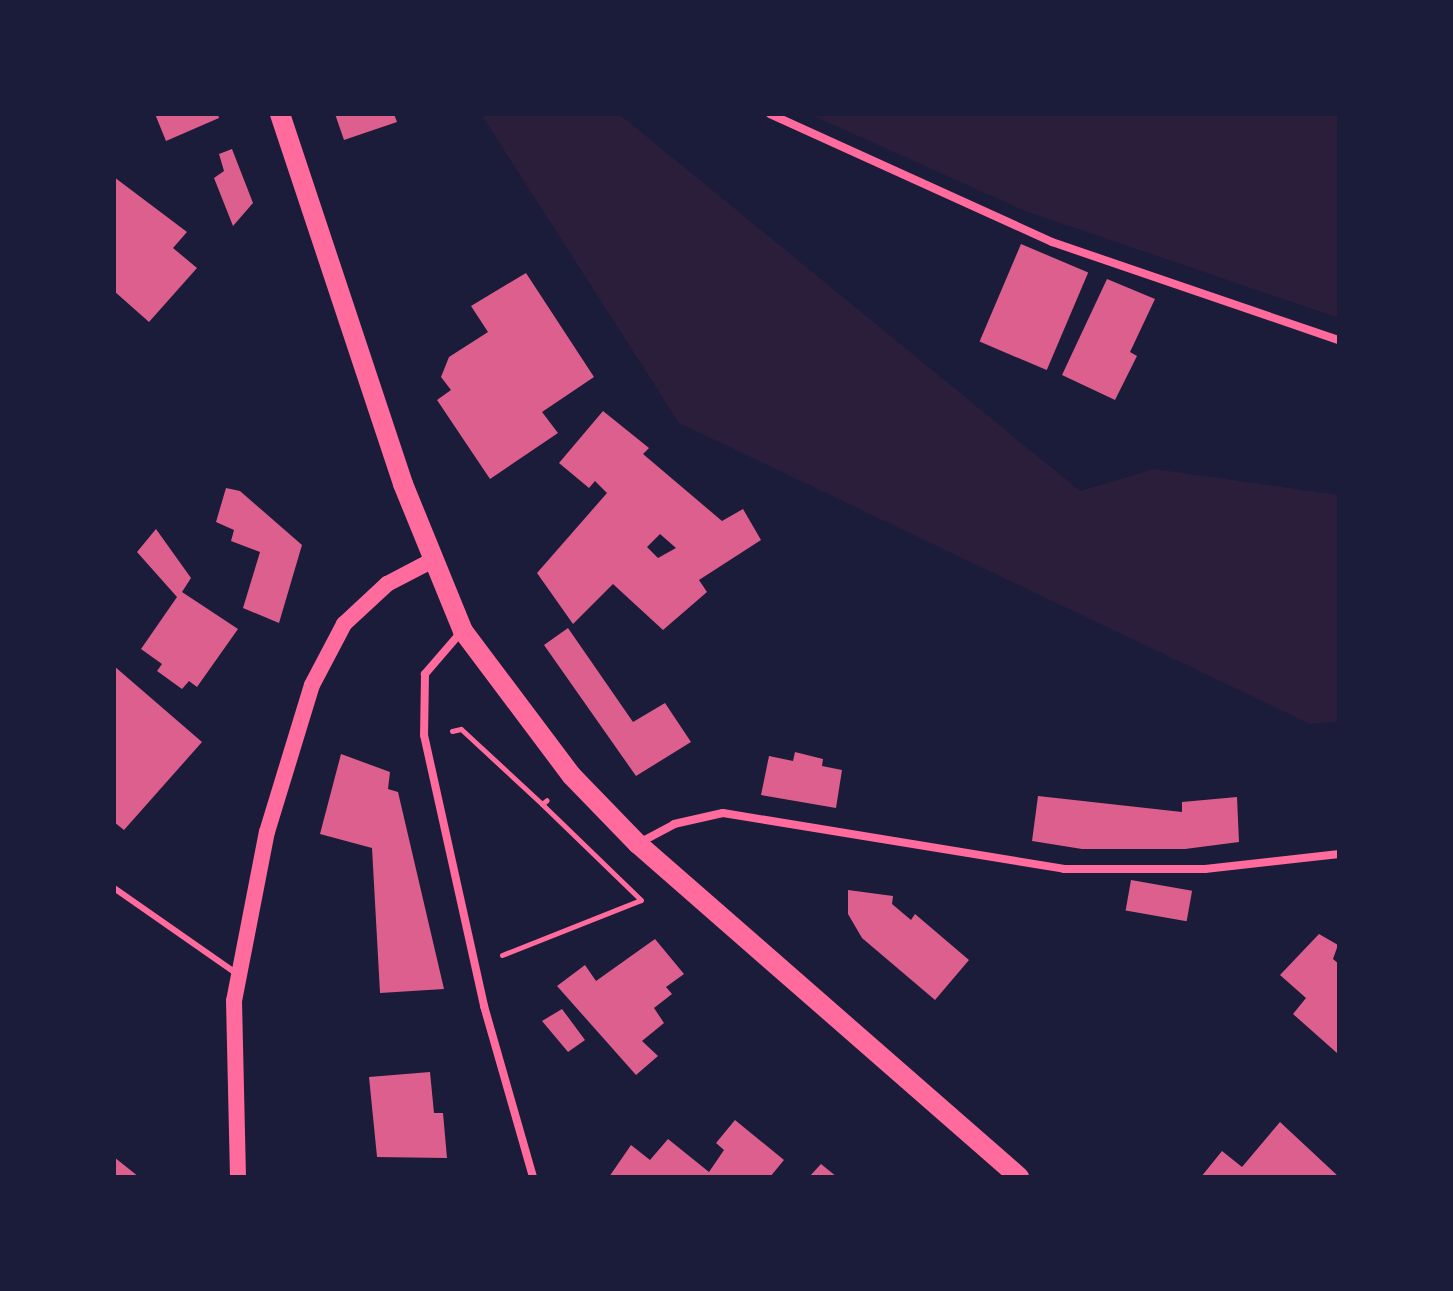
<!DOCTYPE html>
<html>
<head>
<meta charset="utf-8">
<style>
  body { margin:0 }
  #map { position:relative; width:1453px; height:1291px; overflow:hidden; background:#1b1b3a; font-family:"DejaVu Sans",sans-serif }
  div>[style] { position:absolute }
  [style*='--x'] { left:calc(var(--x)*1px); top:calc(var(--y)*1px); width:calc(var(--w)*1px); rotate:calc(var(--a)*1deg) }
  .green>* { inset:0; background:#2a1e3b }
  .building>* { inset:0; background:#dd5f8e; transform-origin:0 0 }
  .path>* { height:5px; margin:-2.5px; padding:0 2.5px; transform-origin:2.5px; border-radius:2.5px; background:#ff6b9d }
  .service>* { height:6px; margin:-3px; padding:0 3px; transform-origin:3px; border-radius:3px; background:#ff6b9d }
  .minor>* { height:8px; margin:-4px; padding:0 4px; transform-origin:4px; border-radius:4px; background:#ff6b9d }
  .secondary>* { height:16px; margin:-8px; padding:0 8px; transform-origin:8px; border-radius:8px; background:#ff6b9d }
  .primary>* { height:20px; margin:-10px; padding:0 10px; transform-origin:10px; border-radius:10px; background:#ff6b9d }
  span { translate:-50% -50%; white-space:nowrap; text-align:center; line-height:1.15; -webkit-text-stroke:6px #1b1b3a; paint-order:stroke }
  .frame { position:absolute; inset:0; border:116px solid #1b1b3a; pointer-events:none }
</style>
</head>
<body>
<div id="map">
  <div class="green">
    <i style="clip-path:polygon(481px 114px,619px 114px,1080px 491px,1154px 469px,1339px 495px,1339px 721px,1310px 724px,679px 423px)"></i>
    <i style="clip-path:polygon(809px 114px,1339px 114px,1339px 318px,1025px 211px)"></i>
  </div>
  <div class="building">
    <i style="clip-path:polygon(155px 114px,218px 114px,219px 118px,166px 141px)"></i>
    <i style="clip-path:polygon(335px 114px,394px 114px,397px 122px,344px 140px)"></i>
    <i style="clip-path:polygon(232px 149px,253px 203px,233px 226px,214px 178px,224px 171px,219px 154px)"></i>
    <i style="clip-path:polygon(114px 177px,187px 232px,173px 248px,197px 268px,149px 322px,114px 291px)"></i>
    <i style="left:1021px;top:244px;width:73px;height:106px;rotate:23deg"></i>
    <i style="clip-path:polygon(526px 273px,594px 377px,542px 412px,558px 433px,490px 479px,437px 400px,451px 390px,441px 377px,449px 357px,488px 332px,471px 306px)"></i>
    <i style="clip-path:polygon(1107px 279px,1155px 299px,1130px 352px,1137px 356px,1115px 400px,1062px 375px)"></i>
    <i style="clip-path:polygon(evenodd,603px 411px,649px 448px,643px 454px,722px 521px,743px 509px,761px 540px,699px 580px,707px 592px,663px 630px,613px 584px,573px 624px,537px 573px,607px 493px,595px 481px,589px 488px,559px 463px,603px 411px,660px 534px,676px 548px,658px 558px,647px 547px,660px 534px)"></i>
    <i style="clip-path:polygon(226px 488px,240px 491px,302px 545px,279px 623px,243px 608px,260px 552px,231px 541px,234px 530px,216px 522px)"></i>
    <i style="clip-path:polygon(156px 529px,191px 578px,182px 592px,238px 629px,197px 687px,189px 681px,182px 689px,157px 671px,162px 664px,141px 649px,177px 597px,137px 552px)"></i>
    <i style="clip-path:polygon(568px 628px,633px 722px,665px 703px,691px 742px,636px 776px,544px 645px)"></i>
    <i style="clip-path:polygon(114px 666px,202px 742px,124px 830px,114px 822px)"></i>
    <i style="clip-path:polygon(795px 752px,823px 759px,822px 766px,842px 770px,836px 808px,761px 795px,769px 756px,793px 761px)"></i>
    <i style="clip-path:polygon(341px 754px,390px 772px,388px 789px,398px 792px,444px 989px,380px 993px,372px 848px,320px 834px)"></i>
    <i style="clip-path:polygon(1038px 796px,1182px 812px,1182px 802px,1237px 797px,1239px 842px,1185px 849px,1082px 849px,1032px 841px)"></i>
    <i style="left:1131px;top:880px;width:62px;height:31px;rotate:10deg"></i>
    <i style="clip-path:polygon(848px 890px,893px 896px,892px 904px,911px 920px,915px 914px,969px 960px,935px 1000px,862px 938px,848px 914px)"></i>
    <i style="clip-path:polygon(1319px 934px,1338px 945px,1333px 959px,1339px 964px,1337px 1053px,1293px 1014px,1306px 998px,1280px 975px)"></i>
    <i style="clip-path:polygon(655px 939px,684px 974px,666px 987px,672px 994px,654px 1008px,664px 1023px,642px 1041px,658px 1056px,636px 1075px,557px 986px,585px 965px,596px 981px)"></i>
    <i style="clip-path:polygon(562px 1009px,585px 1040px,568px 1052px,542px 1021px)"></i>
    <i style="clip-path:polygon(430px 1072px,434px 1113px,443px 1113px,447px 1158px,377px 1157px,369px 1077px)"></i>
    <i style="clip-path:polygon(735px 1120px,784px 1160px,770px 1177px,609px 1177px,631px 1145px,650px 1160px,668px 1139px,709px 1172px,724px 1150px,716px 1143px)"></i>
    <i style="clip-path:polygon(1280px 1122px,1339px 1177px,1201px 1177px,1222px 1151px,1242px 1167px)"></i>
    <i style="clip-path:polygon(114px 1157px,139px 1177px,114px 1177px)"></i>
    <i style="clip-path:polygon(821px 1164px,837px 1177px,809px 1177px)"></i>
  </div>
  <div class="path">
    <i style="--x:452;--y:731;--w:9;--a:-13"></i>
    <i style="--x:461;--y:729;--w:110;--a:42.8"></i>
    <i style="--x:502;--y:955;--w:149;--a:-21.6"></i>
    <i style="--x:641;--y:900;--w:138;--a:-135.9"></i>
    <i style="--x:542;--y:804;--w:6;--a:-39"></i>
  </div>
  <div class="service">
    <i style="--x:114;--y:888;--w:149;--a:34.9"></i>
  </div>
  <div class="minor">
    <i style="--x:770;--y:114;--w:310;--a:24.4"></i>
    <i style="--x:1052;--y:242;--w:303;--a:18.9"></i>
    <i style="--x:462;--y:631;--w:57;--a:130.7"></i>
    <i style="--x:425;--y:674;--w:61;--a:90.9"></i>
    <i style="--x:424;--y:735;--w:278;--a:77.5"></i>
    <i style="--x:484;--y:1006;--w:178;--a:74"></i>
    <i style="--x:639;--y:843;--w:40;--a:-28"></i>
    <i style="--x:674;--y:824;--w:50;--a:-12.7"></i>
    <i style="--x:723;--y:813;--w:346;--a:9.3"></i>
    <i style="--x:1064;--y:869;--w:141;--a:0"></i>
    <i style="--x:1205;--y:869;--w:135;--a:-6.4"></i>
  </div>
  <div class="secondary">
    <i style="--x:238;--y:1177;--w:176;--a:-91.3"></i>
    <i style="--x:234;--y:1001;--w:172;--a:-79"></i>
    <i style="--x:267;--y:832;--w:154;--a:-73"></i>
    <i style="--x:312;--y:685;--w:69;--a:-62.3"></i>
    <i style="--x:344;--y:624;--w:59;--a:-42.9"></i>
    <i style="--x:387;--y:584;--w:50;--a:-27.6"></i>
  </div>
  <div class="primary">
    <i style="--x:280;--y:114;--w:390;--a:71.6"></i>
    <i style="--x:403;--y:484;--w:159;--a:67.8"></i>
    <i style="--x:463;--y:631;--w:181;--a:53.1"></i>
    <i style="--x:572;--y:776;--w:95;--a:45.9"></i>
    <i style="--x:638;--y:844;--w:506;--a:41.15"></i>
  </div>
  <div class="frame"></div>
</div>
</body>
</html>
